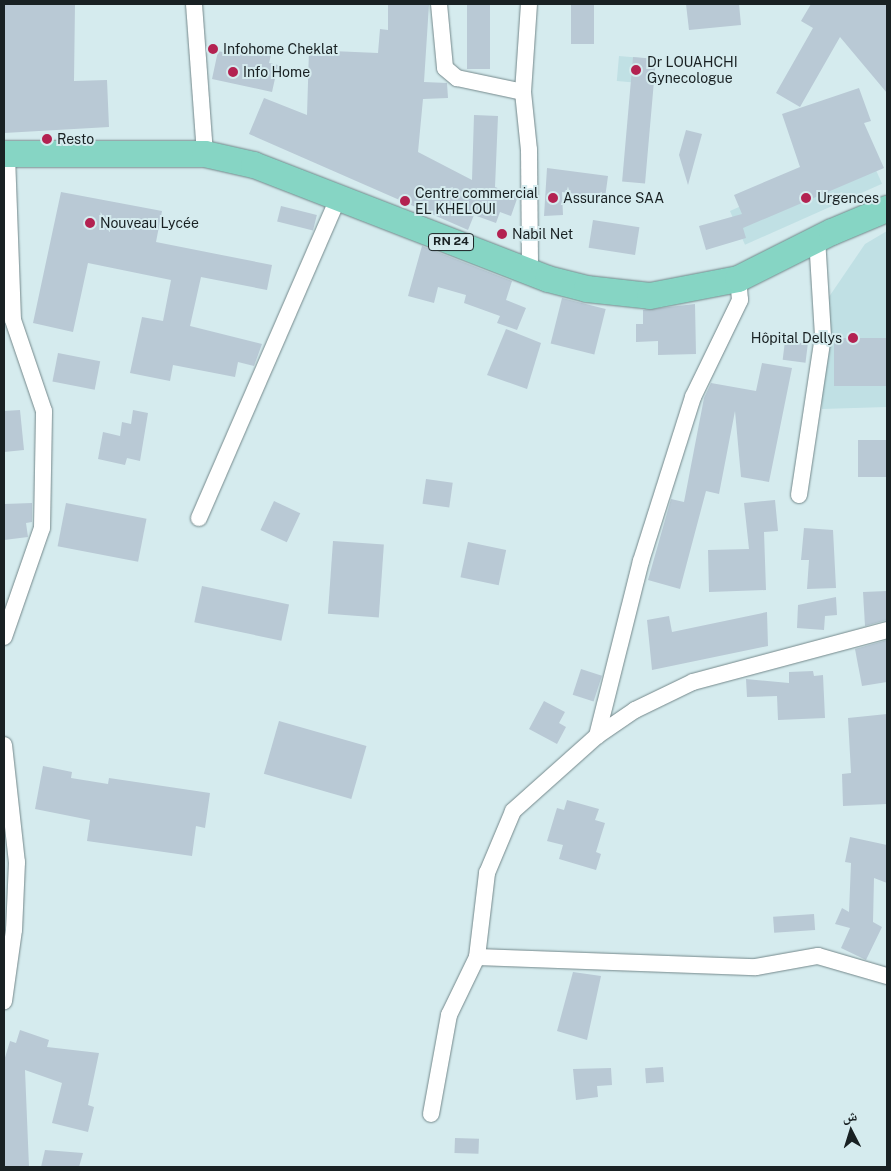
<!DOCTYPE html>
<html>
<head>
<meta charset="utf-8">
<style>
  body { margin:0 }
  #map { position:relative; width:891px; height:1171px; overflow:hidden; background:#d5ebee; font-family:"Public Sans","Noto Naskh Arabic",sans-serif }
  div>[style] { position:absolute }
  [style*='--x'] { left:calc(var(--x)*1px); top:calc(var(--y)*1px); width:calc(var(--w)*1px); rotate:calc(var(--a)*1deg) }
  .built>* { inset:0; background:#c0e0e4; transform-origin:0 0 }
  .building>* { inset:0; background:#b9c9d5; transform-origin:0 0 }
  .roads { filter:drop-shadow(0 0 1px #74888b) drop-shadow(0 0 1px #74888b) }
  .minor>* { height:16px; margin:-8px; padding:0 8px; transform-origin:8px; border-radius:8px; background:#fff }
  .primary>* { height:26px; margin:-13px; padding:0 13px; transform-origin:13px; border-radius:13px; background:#86d5c4 }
  .dots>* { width:14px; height:14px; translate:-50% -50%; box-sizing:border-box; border:2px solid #d5ebee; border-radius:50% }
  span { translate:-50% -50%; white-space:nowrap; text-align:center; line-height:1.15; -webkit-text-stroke:4px #d5ebee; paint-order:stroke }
  .shield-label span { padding:1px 4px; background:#d5ebee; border:1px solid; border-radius:4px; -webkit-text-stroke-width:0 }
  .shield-label { font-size:12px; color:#192123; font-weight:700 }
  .poi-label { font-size:14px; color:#192123 }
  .left { translate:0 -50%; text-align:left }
  .right { translate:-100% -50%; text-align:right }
  .frame { position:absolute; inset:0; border:5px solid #192123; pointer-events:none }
  .north { position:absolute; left:826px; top:1106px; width:50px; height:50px; -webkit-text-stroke:4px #d5ebee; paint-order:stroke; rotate:355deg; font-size:14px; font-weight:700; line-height:20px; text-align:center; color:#192123 }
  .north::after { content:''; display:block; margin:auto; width:18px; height:22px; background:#192123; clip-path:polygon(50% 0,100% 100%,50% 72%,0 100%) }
</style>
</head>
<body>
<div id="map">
  <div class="built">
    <i style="left:619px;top:56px;width:37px;height:25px;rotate:5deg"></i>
    <i style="left:867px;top:150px;width:37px;height:150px;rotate:66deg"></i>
    <i style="clip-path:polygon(887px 231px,887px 407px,822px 409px,818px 313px,865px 244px)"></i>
  </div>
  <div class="building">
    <i style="clip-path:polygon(4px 4px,75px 4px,74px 81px,107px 80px,109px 127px,4px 133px)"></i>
    <i style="clip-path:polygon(388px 4px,429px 4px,424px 82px,447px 83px,448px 98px,423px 99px,418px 152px,472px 180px,474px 115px,498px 116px,495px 187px,518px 196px,511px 216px,500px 212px,496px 223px,474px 215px,468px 230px,249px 134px,264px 98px,307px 115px,309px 50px,378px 53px,380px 29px,388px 30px)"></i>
    <i style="left:467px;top:4px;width:23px;height:65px"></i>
    <i style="left:571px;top:4px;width:23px;height:40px"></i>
    <i style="clip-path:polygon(686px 4px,739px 4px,741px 25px,689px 30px)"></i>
    <i style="clip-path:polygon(811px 4px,887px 4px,887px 93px,840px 37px,800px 107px,776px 93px,813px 28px,801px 21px)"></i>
    <i style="clip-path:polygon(243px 48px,271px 55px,269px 63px,278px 65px,272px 92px,212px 79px,218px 51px,240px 56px)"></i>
    <i style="left:633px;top:57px;width:23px;height:125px;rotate:5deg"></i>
    <i style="clip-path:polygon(859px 88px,871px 121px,864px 123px,884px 168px,743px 228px,746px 238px,706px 250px,699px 226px,742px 214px,734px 195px,800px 167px,782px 114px)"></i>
    <i style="clip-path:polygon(686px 130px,702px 134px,688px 185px,679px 155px)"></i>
    <i style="clip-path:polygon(547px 168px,608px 176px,605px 198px,562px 192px,563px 215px,544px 216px)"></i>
    <i style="clip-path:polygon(61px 192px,162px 211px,156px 242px,272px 265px,267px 290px,201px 277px,190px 326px,262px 344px,254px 366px,238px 362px,235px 377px,173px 365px,170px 381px,130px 373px,142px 317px,163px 321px,171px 280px,88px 263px,73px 332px,33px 323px)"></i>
    <i style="left:281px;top:206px;width:37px;height:16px;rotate:14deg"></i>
    <i style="left:593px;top:220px;width:47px;height:28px;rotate:9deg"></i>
    <i style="clip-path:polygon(422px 246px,512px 281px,506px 300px,526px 308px,517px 330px,497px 323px,500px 316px,464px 303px,466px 295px,438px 287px,434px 303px,408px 296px)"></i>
    <i style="left:562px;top:298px;width:45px;height:47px;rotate:14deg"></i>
    <i style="clip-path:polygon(695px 304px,696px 354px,658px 355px,658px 341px,636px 342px,636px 324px,643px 324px,643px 310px)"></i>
    <i style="clip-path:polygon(506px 329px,541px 343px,527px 389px,487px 375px)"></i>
    <i style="left:887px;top:338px;width:48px;height:53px;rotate:90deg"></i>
    <i style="left:785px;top:341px;width:23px;height:19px;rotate:7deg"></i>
    <i style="left:58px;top:353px;width:43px;height:29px;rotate:11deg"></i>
    <i style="clip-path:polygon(762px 363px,792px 368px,769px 482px,741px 477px,735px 411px,719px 494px,706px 491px,680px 589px,648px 580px,671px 499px,684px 502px,704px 398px,711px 383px,756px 391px)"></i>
    <i style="clip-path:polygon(20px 410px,24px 450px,4px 452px,4px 411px)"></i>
    <i style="clip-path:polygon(133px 410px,148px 413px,140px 461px,127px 458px,125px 465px,98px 459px,103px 432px,120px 436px,122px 422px,131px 424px)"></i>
    <i style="left:887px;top:440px;width:37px;height:29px;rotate:90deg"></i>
    <i style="left:426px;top:479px;width:27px;height:25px;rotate:8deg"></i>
    <i style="clip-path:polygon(775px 500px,778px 531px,764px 532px,766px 590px,709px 592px,708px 550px,749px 549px,744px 503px)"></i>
    <i style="left:274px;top:501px;width:29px;height:32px;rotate:25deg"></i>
    <i style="clip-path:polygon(32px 503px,32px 522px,26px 523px,28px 537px,4px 540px,4px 504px)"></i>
    <i style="left:66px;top:503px;width:82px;height:44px;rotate:11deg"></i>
    <i style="clip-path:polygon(804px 528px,833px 530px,836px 588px,807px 589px,809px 560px,801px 560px)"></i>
    <i style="left:333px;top:541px;width:51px;height:73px;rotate:4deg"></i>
    <i style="left:468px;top:542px;width:39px;height:36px;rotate:12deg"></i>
    <i style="left:202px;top:586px;width:89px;height:37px;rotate:12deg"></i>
    <i style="clip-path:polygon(887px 591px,887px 620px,865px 626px,863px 592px)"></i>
    <i style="clip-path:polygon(836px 597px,837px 615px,825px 616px,824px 630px,797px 628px,798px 605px)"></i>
    <i style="clip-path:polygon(767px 612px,768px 646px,652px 670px,647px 620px,669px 616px,672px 632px)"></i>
    <i style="clip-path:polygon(887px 640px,887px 682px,862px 686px,855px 649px)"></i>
    <i style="left:581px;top:669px;width:22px;height:27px;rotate:18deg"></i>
    <i style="clip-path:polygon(813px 671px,814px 676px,823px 675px,825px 718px,778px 720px,777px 696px,747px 697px,746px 679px,789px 683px,789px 672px)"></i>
    <i style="clip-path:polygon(544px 701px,565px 712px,559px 723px,566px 727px,557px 744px,529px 729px)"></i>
    <i style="clip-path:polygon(887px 714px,887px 804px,843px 806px,842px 774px,851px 773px,848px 718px)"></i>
    <i style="left:279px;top:721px;width:91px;height:55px;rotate:16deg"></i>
    <i style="clip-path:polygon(43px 766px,72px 772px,71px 778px,108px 784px,109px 778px,210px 793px,205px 828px,196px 826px,192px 856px,87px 841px,90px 820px,35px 809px)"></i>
    <i style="clip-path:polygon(567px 800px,599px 809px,595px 820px,605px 823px,596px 852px,601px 854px,596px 870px,559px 859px,563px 845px,547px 841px,557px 808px,564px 810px)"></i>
    <i style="clip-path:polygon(850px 837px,887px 845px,887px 883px,874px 878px,873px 922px,882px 927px,866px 960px,841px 948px,850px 928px,835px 924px,842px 908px,849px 912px,851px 863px,845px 862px)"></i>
    <i style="left:814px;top:914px;width:16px;height:41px;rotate:86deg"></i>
    <i style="clip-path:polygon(573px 972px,601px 976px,587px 1040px,557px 1031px)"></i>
    <i style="clip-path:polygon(20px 1030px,49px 1040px,47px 1047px,99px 1053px,88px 1105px,94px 1107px,88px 1132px,52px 1123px,62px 1083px,25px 1070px,29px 1167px,4px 1167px,4px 1061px,10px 1041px,16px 1043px)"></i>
    <i style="left:663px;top:1067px;width:15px;height:18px;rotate:86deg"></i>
    <i style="clip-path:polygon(611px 1068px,612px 1085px,597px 1086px,598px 1097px,576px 1100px,573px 1069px)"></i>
    <i style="left:455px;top:1138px;width:24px;height:15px;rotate:2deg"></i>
    <i style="clip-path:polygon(45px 1150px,83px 1153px,79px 1167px,41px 1167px)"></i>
  </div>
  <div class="roads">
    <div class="minor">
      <i style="--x:194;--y:4;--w:150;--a:85.8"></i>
      <i style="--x:439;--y:4;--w:64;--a:84.6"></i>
      <i style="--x:445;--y:68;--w:16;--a:40"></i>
      <i style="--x:457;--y:78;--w:67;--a:12"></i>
      <i style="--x:529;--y:4;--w:88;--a:93.9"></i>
      <i style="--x:523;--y:92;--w:58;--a:84.1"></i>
      <i style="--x:529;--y:150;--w:123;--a:89.5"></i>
      <i style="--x:799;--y:495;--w:161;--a:-81.4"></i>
      <i style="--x:823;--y:336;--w:97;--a:-93.5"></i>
      <i style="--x:199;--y:518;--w:349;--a:-66.5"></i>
      <i style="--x:4;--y:637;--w:115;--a:-70.8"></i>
      <i style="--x:42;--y:528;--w:117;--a:-89"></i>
      <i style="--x:44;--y:411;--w:96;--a:-108.8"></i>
      <i style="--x:13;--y:320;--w:166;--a:-92.1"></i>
      <i style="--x:597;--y:736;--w:46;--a:-34.4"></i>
      <i style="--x:635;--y:710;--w:64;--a:-25.8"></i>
      <i style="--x:693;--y:682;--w:201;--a:-15"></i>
      <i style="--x:4;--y:745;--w:118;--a:83.7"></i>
      <i style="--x:17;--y:862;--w:68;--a:92.5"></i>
      <i style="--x:14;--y:930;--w:72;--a:98"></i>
      <i style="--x:477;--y:957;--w:279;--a:2.1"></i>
      <i style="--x:756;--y:967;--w:63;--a:-10.1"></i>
      <i style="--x:818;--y:956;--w:72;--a:16.2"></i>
      <i style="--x:431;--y:1114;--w:101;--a:-79.7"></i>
      <i style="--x:449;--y:1015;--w:64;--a:-64.2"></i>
      <i style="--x:477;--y:957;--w:85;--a:-83.2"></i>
      <i style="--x:487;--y:873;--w:67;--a:-67.2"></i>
      <i style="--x:513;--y:811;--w:113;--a:-41.8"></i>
      <i style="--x:597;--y:736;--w:180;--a:-75.9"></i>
      <i style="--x:641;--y:561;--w:172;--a:-72.4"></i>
      <i style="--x:693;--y:397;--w:108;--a:-64.1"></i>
      <i style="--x:740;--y:300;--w:21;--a:-95"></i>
    </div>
    <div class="primary">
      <i style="--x:4;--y:154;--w:201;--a:0"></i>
      <i style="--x:205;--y:154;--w:50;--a:12.7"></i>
      <i style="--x:254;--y:165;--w:315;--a:21.2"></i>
      <i style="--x:548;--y:279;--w:40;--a:14.4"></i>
      <i style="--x:587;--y:289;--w:63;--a:6.3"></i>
      <i style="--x:650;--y:296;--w:90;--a:-10.9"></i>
      <i style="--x:738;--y:279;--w:105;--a:-26.6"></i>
      <i style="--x:832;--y:232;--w:60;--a:-22.7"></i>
    </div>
  </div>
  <div class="dots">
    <i style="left:213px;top:49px;background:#b32251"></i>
    <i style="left:636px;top:70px;background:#b32251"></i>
    <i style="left:233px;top:72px;background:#b32251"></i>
    <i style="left:47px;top:139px;background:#b32251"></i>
    <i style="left:553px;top:198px;background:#b32251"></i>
    <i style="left:806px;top:198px;background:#b32251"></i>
    <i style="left:405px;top:201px;background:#b32251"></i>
    <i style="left:90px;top:223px;background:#b32251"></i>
    <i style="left:502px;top:234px;background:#b32251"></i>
    <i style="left:853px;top:338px;background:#b32251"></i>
  </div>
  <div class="shield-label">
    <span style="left:451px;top:242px">RN 24</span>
  </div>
  <div class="poi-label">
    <span class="left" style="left:223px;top:49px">Infohome Cheklat</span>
    <span class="left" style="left:647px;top:70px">Dr LOUAHCHI<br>Gynecologue</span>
    <span class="left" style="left:243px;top:72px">Info Home</span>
    <span class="left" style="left:57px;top:139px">Resto</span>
    <span class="left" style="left:415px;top:201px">Centre commercial<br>EL KHELOUI</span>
    <span class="left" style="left:563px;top:198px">Assurance SAA</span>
    <span class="left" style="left:817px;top:198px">Urgences</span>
    <span class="left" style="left:100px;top:223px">Nouveau Lycée</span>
    <span class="left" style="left:512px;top:234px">Nabil Net</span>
    <span class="right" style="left:842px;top:338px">Hôpital Dellys</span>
  </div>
  <div class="frame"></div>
  <div class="north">ش</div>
</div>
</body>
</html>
